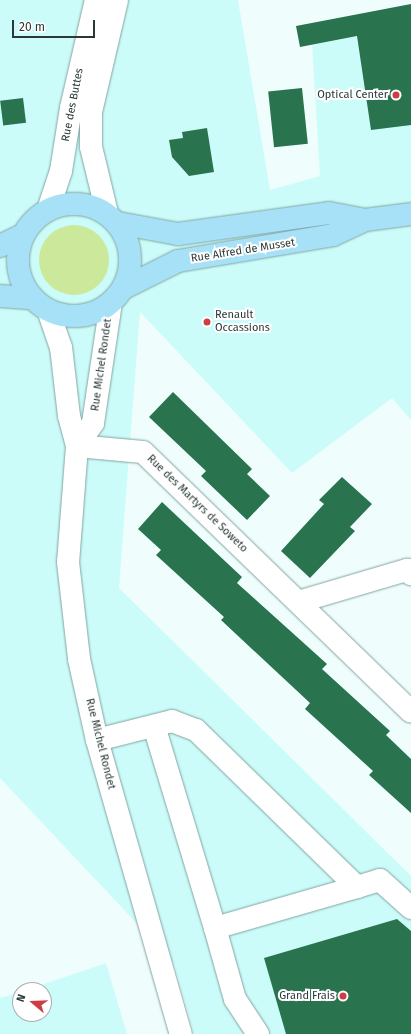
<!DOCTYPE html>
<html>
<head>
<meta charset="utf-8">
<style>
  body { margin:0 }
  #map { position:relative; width:411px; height:1034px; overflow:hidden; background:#effefd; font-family:"Fira Sans",sans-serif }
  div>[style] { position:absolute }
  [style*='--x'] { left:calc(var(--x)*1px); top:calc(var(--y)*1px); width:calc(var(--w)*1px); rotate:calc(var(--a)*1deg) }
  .built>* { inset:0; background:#ccfcf9 }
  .green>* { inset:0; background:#cce89b }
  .round { border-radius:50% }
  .building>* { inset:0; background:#29734f; transform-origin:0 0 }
  .roads { filter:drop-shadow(0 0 1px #81a5a3) drop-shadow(0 0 1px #81a5a3) }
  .minor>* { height:22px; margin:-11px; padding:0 11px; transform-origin:11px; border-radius:11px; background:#fff }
  .major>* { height:22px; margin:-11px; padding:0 11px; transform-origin:11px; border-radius:11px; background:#a6e1f8 }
  .major>.ring { margin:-11px; padding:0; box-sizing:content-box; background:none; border:22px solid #a6e1f8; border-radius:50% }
  .dots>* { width:11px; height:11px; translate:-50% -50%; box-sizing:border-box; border:2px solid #fff; border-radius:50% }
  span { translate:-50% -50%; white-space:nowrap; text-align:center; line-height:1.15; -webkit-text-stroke:4px #fff; paint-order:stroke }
  .poi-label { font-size:11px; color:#2a3838 }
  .right { translate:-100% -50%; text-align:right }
  .left { translate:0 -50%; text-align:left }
  .street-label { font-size:11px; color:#2a3838 }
  .north { position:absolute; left:12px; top:982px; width:40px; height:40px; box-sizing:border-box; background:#fff; border:1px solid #aaafaf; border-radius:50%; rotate:289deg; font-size:11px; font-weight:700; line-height:16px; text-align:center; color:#2a3838 }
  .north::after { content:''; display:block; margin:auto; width:14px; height:18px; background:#cd3d43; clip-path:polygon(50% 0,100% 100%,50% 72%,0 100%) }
  .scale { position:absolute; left:12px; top:20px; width:83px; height:18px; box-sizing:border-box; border:2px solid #2a3838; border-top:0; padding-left:5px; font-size:12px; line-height:14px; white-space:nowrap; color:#2a3838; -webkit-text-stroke:3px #fff; paint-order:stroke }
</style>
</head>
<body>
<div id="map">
  <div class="built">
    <i style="clip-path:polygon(0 0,238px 0,270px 190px,320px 176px,312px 45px,411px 26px,411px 420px,392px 398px,292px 473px,140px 312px,119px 588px,411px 876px,411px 1034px,194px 1034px,174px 963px,0 778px)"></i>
    <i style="clip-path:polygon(106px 963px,127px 1034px,0 1034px,0 998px,20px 992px,20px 1014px,44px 1014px,44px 990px,26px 990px)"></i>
  </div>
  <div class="green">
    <i class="round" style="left:39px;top:225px;width:70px;height:70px"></i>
  </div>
  <div class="building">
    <i style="clip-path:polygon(411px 4px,411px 125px,371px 130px,357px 36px,300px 47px,296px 26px)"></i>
    <i style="left:302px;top:88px;width:56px;height:34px;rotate:84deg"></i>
    <i style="left:23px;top:98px;width:25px;height:23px;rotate:83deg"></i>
    <i style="clip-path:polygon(207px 128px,214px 172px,189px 176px,172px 157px,169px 140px,183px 138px,182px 132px)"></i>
    <i style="clip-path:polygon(173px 392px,252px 469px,247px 474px,270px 496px,247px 520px,201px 476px,206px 471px,149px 417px)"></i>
    <i style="clip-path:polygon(342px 477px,372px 504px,350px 527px,355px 531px,310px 578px,281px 551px,324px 504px,319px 500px)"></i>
    <i style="clip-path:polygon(162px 502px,242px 577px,237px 583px,327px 664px,322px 669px,390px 731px,386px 735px,411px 759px,411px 813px,369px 775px,373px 771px,305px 709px,310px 703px,221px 620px,224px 617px,156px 555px,161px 550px,138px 529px)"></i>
    <i style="clip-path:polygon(397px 919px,411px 931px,411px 1034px,286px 1034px,264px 958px)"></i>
  </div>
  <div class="roads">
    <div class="minor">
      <i style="--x:48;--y:210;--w:41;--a:-71.6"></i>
      <i style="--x:61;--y:171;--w:64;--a:-81"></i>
      <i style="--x:71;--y:108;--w:111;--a:-77"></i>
      <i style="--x:107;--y:213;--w:68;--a:-103.6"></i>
      <i style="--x:91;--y:147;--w:35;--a:-90"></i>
      <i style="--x:91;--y:112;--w:115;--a:-76.9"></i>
      <i style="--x:48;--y:310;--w:39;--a:71"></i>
      <i style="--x:61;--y:347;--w:69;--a:83.4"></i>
      <i style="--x:69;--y:416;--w:31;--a:75"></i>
      <i style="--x:77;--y:446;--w:116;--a:94.4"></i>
      <i style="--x:68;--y:562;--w:98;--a:83.5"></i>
      <i style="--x:79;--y:659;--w:83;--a:77.5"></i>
      <i style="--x:97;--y:740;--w:306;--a:74.1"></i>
      <i style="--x:77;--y:446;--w:66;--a:5.2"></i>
      <i style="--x:143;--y:452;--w:373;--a:44.1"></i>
      <i style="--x:77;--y:446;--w:28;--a:-55"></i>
      <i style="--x:93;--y:423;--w:121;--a:-81.5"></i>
      <i style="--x:298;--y:602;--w:114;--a:-16.4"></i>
      <i style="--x:407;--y:570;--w:6;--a:45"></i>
      <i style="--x:154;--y:726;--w:211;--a:73.2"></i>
      <i style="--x:215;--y:928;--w:148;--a:-16.1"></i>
      <i style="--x:97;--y:740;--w:77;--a:-14.2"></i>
      <i style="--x:172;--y:721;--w:26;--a:21"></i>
      <i style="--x:196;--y:730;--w:225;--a:44.3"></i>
      <i style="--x:357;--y:887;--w:24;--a:-17"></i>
      <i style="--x:380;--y:880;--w:42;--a:42.1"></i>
      <i style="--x:215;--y:928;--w:74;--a:74.3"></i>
      <i style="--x:235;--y:999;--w:42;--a:56.7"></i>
    </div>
    <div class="major">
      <i class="ring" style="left:18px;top:204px;width:90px;height:90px"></i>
      <i style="--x:118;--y:223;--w:61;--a:10.4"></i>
      <i style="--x:178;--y:234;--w:152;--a:-7.9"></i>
      <i style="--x:329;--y:213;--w:37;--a:11"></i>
      <i style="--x:365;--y:220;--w:46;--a:-7.4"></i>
      <i style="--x:0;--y:246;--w:25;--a:-26"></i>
      <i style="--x:124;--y:288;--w:60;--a:-26.6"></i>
      <i style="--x:178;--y:261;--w:157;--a:-9.5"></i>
      <i style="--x:333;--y:235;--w:35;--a:-25"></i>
      <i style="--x:0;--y:296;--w:32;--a:4"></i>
    </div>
  </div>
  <div class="dots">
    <i style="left:396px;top:95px;background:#cd3d43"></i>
    <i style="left:207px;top:322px;background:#cd3d43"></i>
    <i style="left:343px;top:996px;background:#cd3d43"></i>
  </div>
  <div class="poi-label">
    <span class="right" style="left:388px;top:95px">Optical Center</span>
    <span class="left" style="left:215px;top:322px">Renault<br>Occassions</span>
    <span class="right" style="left:335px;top:996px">Grand Frais</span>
  </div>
  <div class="street-label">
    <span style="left:73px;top:105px;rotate:-79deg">Rue des Buttes</span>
    <span style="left:243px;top:251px;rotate:-9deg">Rue Alfred de Musset</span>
    <span style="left:102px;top:365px;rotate:-82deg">Rue Michel Rondet</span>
    <span style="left:197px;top:504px;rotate:44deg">Rue des Martyrs de Soweto</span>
    <span style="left:100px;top:744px;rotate:76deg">Rue Michel Rondet</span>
  </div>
  <div class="north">N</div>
  <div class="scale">20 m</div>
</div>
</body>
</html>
